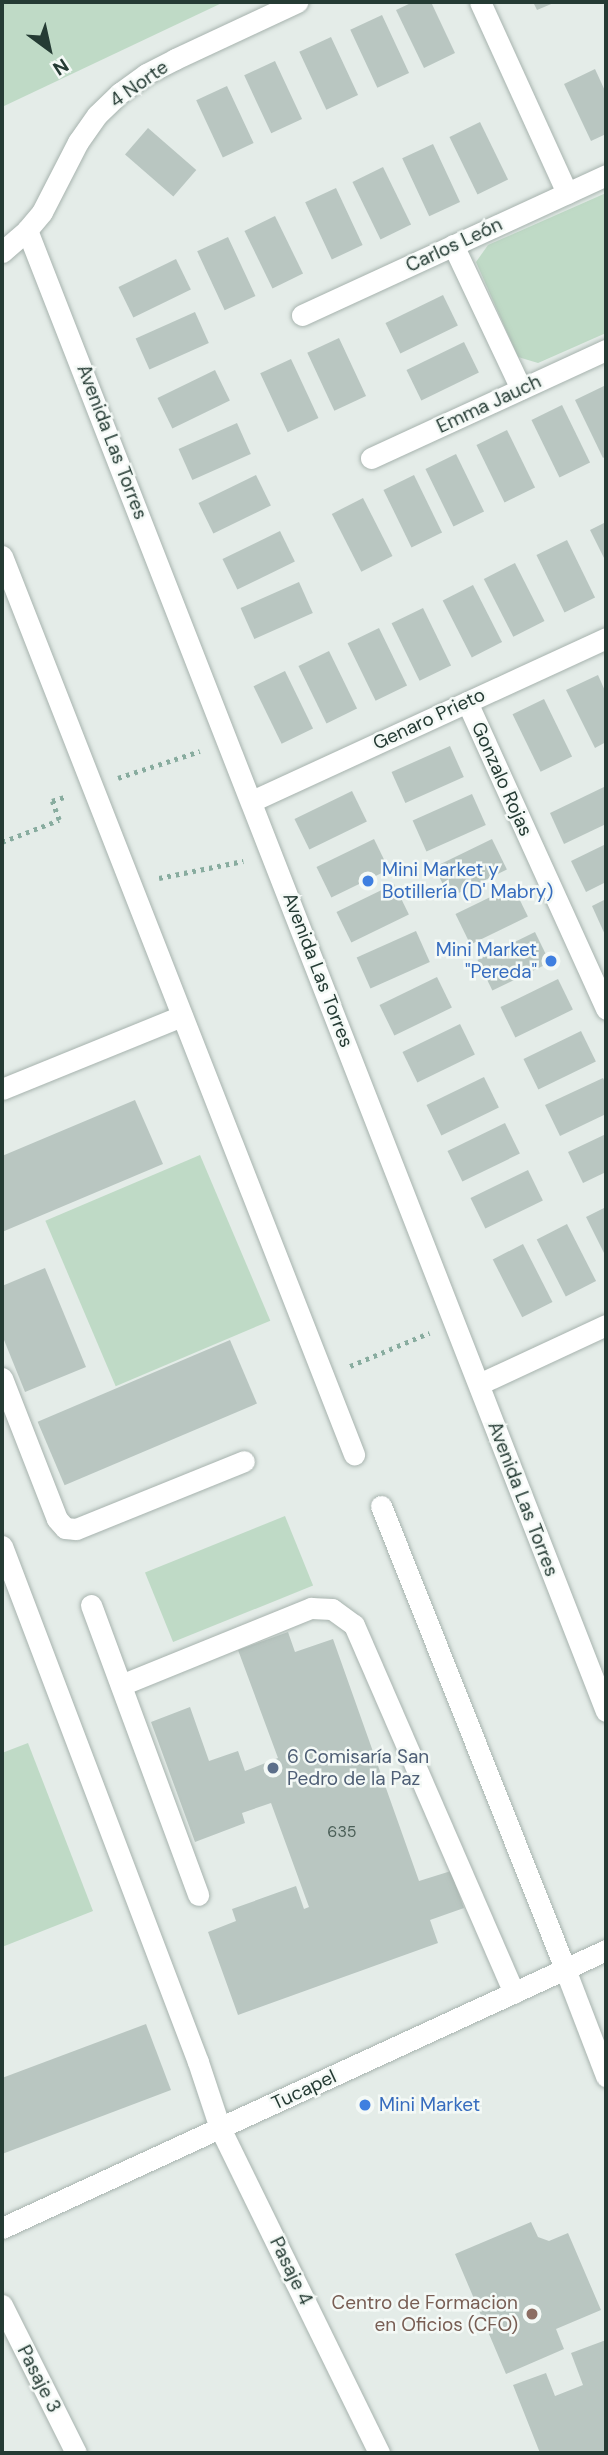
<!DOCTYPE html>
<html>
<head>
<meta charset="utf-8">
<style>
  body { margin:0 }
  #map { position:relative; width:608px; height:2455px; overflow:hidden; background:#e4ece8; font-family:"DM Sans",sans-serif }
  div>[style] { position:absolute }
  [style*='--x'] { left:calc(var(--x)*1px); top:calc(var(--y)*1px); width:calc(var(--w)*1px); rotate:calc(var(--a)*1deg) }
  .green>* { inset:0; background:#bfdac6; transform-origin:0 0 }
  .building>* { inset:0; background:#b9c6c1; transform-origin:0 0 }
  .path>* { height:4.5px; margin-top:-2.25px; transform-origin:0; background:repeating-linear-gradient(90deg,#88ac9f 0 3.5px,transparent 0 8.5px) }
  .roads { filter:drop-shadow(0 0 2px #a7b3ae) drop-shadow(0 0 2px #a7b3ae) }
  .lane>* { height:21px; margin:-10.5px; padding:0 10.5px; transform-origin:10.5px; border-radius:10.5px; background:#fff }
  .street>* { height:21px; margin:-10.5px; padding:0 10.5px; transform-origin:10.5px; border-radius:10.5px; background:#fff }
  .secondary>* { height:21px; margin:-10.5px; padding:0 10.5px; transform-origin:10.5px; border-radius:10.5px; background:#fff }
  .dots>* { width:19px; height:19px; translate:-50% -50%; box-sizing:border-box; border:4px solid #f4f9f6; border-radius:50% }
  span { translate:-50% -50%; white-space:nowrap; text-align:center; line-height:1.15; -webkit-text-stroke:5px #f4f9f6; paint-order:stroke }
  .number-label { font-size:16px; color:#4a5e57 }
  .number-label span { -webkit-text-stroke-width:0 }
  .street-label { font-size:19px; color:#253b34 }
  .shop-label { font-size:19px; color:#366cbe }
  .left { translate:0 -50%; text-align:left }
  .right { translate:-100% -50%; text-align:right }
  .service-label { font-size:19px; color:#4e5e75 }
  .education-label { font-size:19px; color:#785e54 }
  .frame { position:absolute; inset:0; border:4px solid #253b34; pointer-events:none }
  .north { position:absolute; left:14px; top:14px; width:70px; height:70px; -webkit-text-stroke:5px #f4f9f6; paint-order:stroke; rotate:147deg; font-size:19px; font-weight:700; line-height:28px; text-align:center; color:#253b34 }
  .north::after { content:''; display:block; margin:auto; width:24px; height:32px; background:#253b34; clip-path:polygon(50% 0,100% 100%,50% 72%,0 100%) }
</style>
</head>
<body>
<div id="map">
  <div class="green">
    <i style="clip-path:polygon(2px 2px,224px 2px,2px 107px)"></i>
    <i style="clip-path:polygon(606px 193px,606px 333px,538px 363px,518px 357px,476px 262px,488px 245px)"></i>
    <i style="left:200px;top:1155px;width:180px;height:168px;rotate:67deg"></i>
    <i style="left:285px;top:1516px;width:75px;height:151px;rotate:68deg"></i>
    <i style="clip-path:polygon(28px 1743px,93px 1911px,2px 1947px,2px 1753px)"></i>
  </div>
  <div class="building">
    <i style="clip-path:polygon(413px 2px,431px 2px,455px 53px,424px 68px,396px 10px)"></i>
    <i style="clip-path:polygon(533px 2px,556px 2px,537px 10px)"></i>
    <i style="left:382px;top:15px;width:64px;height:35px;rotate:65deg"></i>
    <i style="left:331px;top:37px;width:64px;height:35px;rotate:65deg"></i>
    <i style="left:275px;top:61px;width:64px;height:34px;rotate:65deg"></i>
    <i style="clip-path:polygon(595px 69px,606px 93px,606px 134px,591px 141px,564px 84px)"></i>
    <i style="left:227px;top:86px;width:63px;height:34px;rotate:65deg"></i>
    <i style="left:480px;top:122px;width:64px;height:34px;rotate:64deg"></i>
    <i style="left:148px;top:128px;width:64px;height:35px;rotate:41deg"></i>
    <i style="left:433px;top:144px;width:64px;height:34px;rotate:65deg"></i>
    <i style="left:383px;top:167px;width:64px;height:34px;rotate:64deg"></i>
    <i style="left:336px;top:188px;width:63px;height:34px;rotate:65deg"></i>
    <i style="left:275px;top:216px;width:64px;height:34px;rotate:64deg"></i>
    <i style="left:228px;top:237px;width:65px;height:34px;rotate:65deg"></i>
    <i style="left:176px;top:259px;width:34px;height:64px;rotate:64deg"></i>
    <i style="left:443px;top:295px;width:34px;height:64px;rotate:64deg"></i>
    <i style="left:195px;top:312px;width:34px;height:65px;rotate:66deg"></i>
    <i style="left:339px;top:338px;width:64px;height:35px;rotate:65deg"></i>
    <i style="left:464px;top:342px;width:34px;height:64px;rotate:64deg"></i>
    <i style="left:291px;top:359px;width:65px;height:34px;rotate:65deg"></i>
    <i style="left:215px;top:370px;width:34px;height:64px;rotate:64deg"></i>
    <i style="clip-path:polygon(606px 385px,606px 456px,603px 458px,575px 400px)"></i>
    <i style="left:562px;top:405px;width:64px;height:34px;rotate:64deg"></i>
    <i style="left:237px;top:423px;width:34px;height:64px;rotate:66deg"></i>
    <i style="left:507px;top:430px;width:64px;height:34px;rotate:64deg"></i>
    <i style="left:456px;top:454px;width:64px;height:34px;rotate:64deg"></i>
    <i style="left:256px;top:475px;width:34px;height:64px;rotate:64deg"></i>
    <i style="left:414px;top:475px;width:64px;height:34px;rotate:64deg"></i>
    <i style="left:363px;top:498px;width:65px;height:35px;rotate:63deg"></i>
    <i style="clip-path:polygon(606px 522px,606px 562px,590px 530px)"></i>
    <i style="left:280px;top:531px;width:34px;height:64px;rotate:64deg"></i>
    <i style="left:567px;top:540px;width:64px;height:34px;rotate:64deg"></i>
    <i style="left:515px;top:563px;width:65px;height:35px;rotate:63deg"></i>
    <i style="left:299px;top:582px;width:34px;height:64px;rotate:66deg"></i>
    <i style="left:473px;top:585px;width:64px;height:34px;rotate:63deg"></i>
    <i style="left:423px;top:608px;width:64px;height:35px;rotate:64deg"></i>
    <i style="left:379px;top:628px;width:64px;height:35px;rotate:64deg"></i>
    <i style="left:329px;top:651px;width:64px;height:34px;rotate:64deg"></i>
    <i style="left:285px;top:671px;width:64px;height:35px;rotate:64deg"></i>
    <i style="clip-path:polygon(598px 675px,606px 693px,606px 742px,595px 748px,566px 690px)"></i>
    <i style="left:544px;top:699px;width:64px;height:35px;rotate:64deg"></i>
    <i style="left:450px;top:746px;width:34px;height:64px;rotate:66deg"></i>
    <i style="clip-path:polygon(606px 786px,606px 824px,564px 844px,550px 813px)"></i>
    <i style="left:352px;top:791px;width:34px;height:64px;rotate:64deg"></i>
    <i style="left:472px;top:794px;width:34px;height:65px;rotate:66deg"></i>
    <i style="left:374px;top:839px;width:34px;height:64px;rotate:64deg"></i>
    <i style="left:492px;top:839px;width:34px;height:64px;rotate:64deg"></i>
    <i style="clip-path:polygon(606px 844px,606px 882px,586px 892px,571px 861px)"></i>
    <i style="left:394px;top:884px;width:34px;height:64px;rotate:64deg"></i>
    <i style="left:513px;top:886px;width:34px;height:64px;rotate:64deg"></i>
    <i style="clip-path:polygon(606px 899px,606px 937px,592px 906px)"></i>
    <i style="left:416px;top:931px;width:34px;height:65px;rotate:66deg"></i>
    <i style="left:535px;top:932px;width:34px;height:64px;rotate:64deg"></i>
    <i style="left:437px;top:977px;width:34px;height:64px;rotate:64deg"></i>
    <i style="left:558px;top:979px;width:34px;height:64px;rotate:64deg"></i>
    <i style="left:460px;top:1024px;width:34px;height:64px;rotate:64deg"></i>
    <i style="left:581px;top:1031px;width:34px;height:64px;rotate:64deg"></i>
    <i style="left:484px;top:1077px;width:34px;height:64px;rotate:64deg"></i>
    <i style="clip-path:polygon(603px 1078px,606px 1084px,606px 1114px,560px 1136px,545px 1105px)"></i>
    <i style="clip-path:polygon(135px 1100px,163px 1164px,2px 1232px,2px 1156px)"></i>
    <i style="left:505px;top:1123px;width:34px;height:64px;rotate:64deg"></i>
    <i style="clip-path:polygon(606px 1134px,606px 1172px,583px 1183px,568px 1152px)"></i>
    <i style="left:528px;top:1170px;width:34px;height:64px;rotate:64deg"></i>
    <i style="clip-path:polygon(606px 1207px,606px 1257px,586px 1217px)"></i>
    <i style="left:567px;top:1224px;width:64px;height:34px;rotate:63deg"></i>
    <i style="left:523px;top:1244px;width:65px;height:34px;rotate:63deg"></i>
    <i style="clip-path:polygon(45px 1268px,86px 1367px,25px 1392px,2px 1335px,2px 1286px)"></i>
    <i style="left:230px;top:1340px;width:69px;height:209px;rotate:67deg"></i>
    <i style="clip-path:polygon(288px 1632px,295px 1652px,333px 1639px,419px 1881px,451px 1871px,464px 1908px,430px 1920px,438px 1943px,238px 2015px,208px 1932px,236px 1921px,232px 1909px,296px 1886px,304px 1909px,309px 1907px,271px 1803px,242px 1813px,245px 1823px,195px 1842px,151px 1722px,190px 1707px,209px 1761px,238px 1751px,245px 1771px,278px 1758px,238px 1650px)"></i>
    <i style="clip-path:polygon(146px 2024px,171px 2090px,2px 2154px,2px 2078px)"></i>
    <i style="clip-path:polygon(531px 2222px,538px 2237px,549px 2241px,568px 2233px,601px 2310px,556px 2329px,564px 2349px,506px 2374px,455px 2254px)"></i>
    <i style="clip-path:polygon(606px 2340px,606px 2453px,540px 2453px,513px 2385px,546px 2373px,555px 2396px,583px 2385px,571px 2353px)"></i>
  </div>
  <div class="path">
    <i style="--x:118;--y:778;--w:86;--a:-18.2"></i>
    <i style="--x:2;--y:842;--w:61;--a:-21.1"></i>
    <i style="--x:59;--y:820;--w:20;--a:-110"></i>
    <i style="--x:52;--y:801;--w:16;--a:-18"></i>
    <i style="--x:159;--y:878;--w:86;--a:-11.4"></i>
    <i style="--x:350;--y:1366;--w:86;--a:-22.7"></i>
  </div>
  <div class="roads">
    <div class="lane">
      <i style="--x:2;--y:1089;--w:194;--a:-22.1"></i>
      <i style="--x:2;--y:1378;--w:151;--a:68.7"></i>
      <i style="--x:57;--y:1519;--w:12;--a:48"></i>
      <i style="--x:65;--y:1528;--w:11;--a:5"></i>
      <i style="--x:76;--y:1529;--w:181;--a:-22"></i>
      <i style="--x:381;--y:1506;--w:498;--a:68.3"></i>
      <i style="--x:2;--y:1546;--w:552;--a:69.2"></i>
      <i style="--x:198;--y:2062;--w:70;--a:71.6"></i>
      <i style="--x:91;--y:1605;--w:309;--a:69.7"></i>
      <i style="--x:121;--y:1685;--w:205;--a:-22.1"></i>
      <i style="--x:311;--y:1608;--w:21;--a:3"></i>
      <i style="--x:332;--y:1609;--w:27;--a:36"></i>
      <i style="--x:354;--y:1625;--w:401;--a:66.5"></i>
    </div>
    <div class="street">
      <i style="--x:480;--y:2;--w:210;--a:65.5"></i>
      <i style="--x:27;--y:230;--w:1590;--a:68.65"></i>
      <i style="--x:453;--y:245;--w:159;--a:64.7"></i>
      <i style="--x:302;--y:315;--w:335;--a:-24.7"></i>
      <i style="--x:371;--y:458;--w:259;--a:-24.7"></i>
      <i style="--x:2;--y:556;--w:965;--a:68.6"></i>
      <i style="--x:467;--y:702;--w:337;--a:65.6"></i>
      <i style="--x:252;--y:801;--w:390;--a:-24.7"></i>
      <i style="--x:479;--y:1384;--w:140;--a:-24.9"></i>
      <i style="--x:565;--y:1969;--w:115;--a:69"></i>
      <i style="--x:220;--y:2128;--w:362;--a:63.9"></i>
      <i style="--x:2;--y:2305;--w:165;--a:63.4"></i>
    </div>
    <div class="secondary">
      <i style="--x:2;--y:252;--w:33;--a:-41"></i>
      <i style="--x:27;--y:230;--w:23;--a:-50"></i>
      <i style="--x:42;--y:212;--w:79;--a:-62.8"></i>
      <i style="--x:78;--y:142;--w:33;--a:-55"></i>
      <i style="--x:97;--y:115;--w:32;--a:-44"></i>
      <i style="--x:120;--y:93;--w:32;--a:-36"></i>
      <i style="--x:146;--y:74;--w:33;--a:-27"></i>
      <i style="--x:175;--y:59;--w:135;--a:-25"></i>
      <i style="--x:2;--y:2228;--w:665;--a:-24.71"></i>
    </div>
  </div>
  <div class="dots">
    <i style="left:368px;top:881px;background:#3f7fe0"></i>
    <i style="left:551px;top:961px;background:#3f7fe0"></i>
    <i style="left:273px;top:1768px;background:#5c6f8a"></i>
    <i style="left:365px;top:2105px;background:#3f7fe0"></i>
    <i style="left:532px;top:2314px;background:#8d6e63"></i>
  </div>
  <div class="number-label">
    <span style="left:342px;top:1832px">635</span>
  </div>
  <div class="street-label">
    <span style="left:139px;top:84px;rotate:-35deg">4 Norte</span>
    <span style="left:454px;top:245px;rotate:-25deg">Carlos León</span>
    <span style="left:489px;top:404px;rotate:-25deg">Emma Jauch</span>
    <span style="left:112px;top:442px;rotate:69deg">Avenida Las Torres</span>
    <span style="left:429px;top:719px;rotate:-25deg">Genaro Prieto</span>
    <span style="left:502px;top:779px;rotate:66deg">Gonzalo Rojas</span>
    <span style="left:318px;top:970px;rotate:69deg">Avenida Las Torres</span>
    <span style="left:523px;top:1499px;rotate:69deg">Avenida Las Torres</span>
    <span style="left:304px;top:2090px;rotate:-25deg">Tucapel</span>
    <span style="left:291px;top:2271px;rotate:64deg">Pasaje 4</span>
    <span style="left:39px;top:2379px;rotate:63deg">Pasaje 3</span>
  </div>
  <div class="shop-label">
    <span class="left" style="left:382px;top:881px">Mini Market y<br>Botillería (D' Mabry)</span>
    <span class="right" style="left:537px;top:961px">Mini Market<br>"Pereda"</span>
    <span class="left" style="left:379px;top:2105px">Mini Market</span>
  </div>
  <div class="service-label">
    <span class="left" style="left:287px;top:1768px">6 Comisaría San<br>Pedro de la Paz</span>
  </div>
  <div class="education-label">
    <span class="right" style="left:518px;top:2314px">Centro de Formacion<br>en Oficios (CFO)</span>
  </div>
  <div class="frame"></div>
  <div class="north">N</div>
</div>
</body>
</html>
